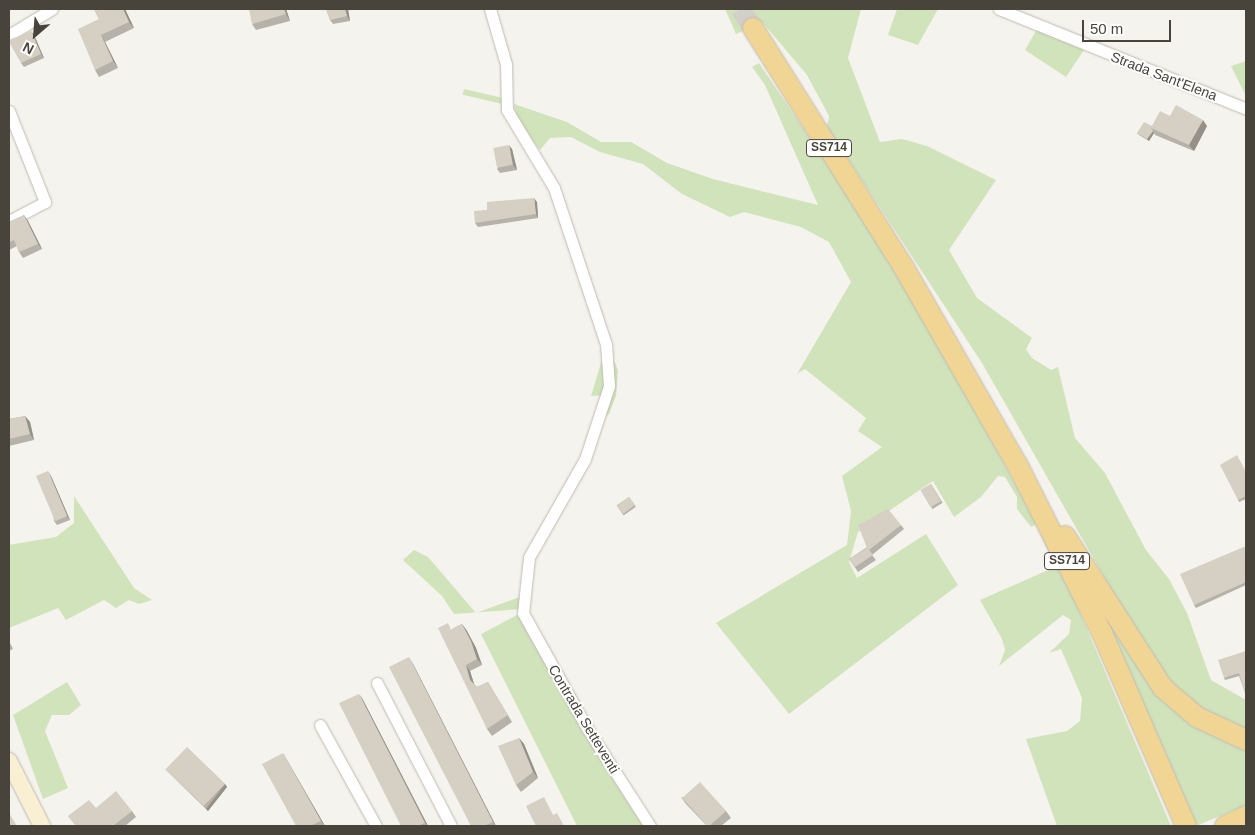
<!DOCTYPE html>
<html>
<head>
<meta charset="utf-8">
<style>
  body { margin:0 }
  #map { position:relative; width:1255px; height:835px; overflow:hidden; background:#f5f3ed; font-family:Arial,sans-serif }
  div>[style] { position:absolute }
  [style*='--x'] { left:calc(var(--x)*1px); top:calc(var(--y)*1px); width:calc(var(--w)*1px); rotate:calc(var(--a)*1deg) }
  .green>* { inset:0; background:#d1e3bb; transform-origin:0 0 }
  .trunk-tunnel>* { height:20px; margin-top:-10px; transform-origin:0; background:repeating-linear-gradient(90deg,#d3d0c9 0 20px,transparent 0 30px) }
  .roads { filter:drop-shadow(0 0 1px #bfbab1) drop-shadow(0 0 1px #bfbab1) }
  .minor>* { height:11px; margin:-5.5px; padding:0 5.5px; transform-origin:5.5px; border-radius:5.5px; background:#fff }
  .secondary>* { height:16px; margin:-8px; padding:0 8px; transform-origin:8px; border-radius:8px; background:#f9f0d3 }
  .trunk>* { height:20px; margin:-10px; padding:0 10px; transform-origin:10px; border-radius:10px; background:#f0d594 }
  .wall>* { inset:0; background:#b7b2a9; transform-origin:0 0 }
  .shaded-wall>* { inset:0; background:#959189 }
  .building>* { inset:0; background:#d5cfc4; transform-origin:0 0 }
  span { translate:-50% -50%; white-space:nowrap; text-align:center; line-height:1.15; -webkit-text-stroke:4px #fff; paint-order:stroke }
  .shield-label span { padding:1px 4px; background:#fff; border:1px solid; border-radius:4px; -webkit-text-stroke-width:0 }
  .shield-label { font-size:12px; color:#49443b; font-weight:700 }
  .street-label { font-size:14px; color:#49443b }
  .frame { position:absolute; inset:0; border:10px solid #49443b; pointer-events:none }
  .north { position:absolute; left:10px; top:10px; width:50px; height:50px; -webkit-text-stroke:4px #fff; paint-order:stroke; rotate:207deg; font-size:14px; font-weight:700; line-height:20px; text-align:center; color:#49443b }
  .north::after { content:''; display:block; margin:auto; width:18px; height:22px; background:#49443b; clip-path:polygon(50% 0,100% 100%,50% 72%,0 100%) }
  .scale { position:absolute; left:1082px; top:20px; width:89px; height:22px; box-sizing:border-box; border:2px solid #49443b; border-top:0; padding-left:6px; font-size:15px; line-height:18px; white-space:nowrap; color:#49443b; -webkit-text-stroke:4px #fff; paint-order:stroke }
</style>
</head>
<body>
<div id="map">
  <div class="green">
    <i style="clip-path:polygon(725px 9px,861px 9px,848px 58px,880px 142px,902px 139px,927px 146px,996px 180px,949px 250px,977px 298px,1032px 338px,1026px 349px,1032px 358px,1051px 370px,1058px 367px,1075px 438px,1105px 473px,1146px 550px,1169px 579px,1187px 613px,1211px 680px,1246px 700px,1246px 737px,1215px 725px,1164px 682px,982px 363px,827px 127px,829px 116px,807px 75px,763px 23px,736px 34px)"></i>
    <i style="clip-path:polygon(897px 9px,938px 9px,918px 45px,888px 35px)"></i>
    <i style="clip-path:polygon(1037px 29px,1084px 50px,1066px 77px,1025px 50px)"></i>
    <i style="clip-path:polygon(1246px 61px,1246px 96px,1231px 66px)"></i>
    <i style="clip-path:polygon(759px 63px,845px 190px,943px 352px,1060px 566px,1171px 826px,1057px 826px,1026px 739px,1067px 731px,1080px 721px,1082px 698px,1061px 649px,1049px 653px,1069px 634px,1071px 620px,1063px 615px,999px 666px,1005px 650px,1002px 639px,980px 600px,1055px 567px,1036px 524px,1031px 527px,1017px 509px,1017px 497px,1005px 477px,998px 476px,981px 497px,954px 517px,933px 481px,858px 532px,849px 562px,857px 578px,926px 534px,958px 585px,789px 714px,716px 623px,847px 545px,851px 511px,842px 476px,882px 447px,858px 431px,866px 418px,805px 369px,797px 374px,851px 282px,829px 242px,801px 227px,744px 212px,730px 217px,682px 194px,643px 164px,600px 152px,571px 137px,550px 138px,540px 150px,517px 119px,514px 104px,567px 122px,601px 142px,631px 142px,667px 163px,713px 179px,818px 205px,765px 85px,752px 67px)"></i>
    <i style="left:464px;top:89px;width:41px;height:6px;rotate:13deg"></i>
    <i style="clip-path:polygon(603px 356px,614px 361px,618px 370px,616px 396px,609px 414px,598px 423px,604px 395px,591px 396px)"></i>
    <i style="clip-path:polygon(74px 496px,134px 588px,152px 600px,139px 604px,129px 600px,116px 608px,104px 600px,66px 620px,58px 608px,9px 628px,9px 545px,56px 537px,74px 523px)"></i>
    <i style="clip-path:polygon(414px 550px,428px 557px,476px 613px,525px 595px,522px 609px,454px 614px,442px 596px,403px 560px)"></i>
    <i style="clip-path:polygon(519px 614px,581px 729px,643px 826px,577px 826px,481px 634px)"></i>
    <i style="clip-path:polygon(1117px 627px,1128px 645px,1246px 749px,1246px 805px,1196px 826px,1112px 633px)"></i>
    <i style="clip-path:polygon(67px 682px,81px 705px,69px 715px,52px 715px,45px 731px,68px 788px,43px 799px,13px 715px)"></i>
  </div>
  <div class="trunk-tunnel">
    <i style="--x:740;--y:9;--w:23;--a:56"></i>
  </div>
  <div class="roads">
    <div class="minor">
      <i style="--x:490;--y:9;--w:57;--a:73.8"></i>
      <i style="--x:506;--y:64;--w:46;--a:88.8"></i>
      <i style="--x:507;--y:110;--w:91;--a:58.9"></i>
      <i style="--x:554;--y:188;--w:164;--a:71.6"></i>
      <i style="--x:606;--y:344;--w:42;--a:85.9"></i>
      <i style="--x:609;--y:386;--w:77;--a:108.2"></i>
      <i style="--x:585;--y:459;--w:113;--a:119.7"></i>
      <i style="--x:529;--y:557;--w:56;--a:96.1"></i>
      <i style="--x:523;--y:613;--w:132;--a:60.9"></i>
      <i style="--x:587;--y:728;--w:117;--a:57.3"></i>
      <i style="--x:999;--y:9;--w:266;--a:22"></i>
      <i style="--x:9;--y:35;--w:50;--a:-31.2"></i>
      <i style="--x:9;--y:111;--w:98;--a:68.4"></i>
      <i style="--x:45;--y:202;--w:41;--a:152.2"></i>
      <i style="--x:377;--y:683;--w:161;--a:62.6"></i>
      <i style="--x:320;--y:725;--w:115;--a:61"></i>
    </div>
    <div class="secondary">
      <i style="--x:9;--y:761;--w:73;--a:63.1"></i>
    </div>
    <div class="trunk">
      <i style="--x:753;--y:28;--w:284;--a:57.8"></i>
      <i style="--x:904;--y:268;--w:228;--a:60.1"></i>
      <i style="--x:1018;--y:466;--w:187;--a:63.3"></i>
      <i style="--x:1102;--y:633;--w:210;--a:66.5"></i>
      <i style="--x:1065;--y:536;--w:181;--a:57.2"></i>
      <i style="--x:1163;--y:688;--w:45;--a:40.5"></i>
      <i style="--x:1197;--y:717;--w:54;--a:25.1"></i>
      <i style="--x:1225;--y:826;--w:23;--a:-25"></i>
    </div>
  </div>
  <div class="wall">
    <i style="clip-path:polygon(94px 9px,125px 9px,134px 28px,105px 42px,118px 68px,99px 77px,95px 70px,99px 19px)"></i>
    <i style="clip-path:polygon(286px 9px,290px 21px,256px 30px,252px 24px)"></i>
    <i style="clip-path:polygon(326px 9px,348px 9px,350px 21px,333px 24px,330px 20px)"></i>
    <i style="clip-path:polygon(34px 35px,44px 58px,24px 67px,21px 63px)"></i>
    <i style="clip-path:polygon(1170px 116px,1207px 126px,1194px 151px,1155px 135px,1154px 133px,1149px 141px,1139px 135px,1137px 133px,1152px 126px)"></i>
    <i style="clip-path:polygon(512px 149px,517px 170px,500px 173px,497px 169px)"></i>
    <i style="clip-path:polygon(537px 202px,538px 218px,478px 227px,475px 223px,487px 210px)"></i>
    <i style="clip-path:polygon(24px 215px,28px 221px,42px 249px,23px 258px,19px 252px,17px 246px,9px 250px,9px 222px)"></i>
    <i style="clip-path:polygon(25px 416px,30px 422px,34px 440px,9px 446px,9px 419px)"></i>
    <i style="clip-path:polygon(1246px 471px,1246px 499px,1239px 502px,1238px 500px)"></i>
    <i style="clip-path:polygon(51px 476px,70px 520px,57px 525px,54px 521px)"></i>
    <i style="left:931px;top:484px;width:22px;height:12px;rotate:58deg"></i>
    <i style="left:629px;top:497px;width:12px;height:15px;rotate:55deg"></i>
    <i style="clip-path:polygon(901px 525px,904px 529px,872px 555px,876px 560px,858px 572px,849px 559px)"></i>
    <i style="clip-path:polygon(1246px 546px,1246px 585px,1196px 608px,1194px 605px)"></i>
    <i style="clip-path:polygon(462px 624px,467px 631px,476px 648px,482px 665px,470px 671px,474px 684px,477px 687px,488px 682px,512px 722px,492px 736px,487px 729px,452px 629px)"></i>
    <i style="clip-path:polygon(9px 641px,13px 649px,9px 651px)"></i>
    <i style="clip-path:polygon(1246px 651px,1246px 695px,1239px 676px,1225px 680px,1224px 678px)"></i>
    <i style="clip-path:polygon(412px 662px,496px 826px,471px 826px)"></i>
    <i style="clip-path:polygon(362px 698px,428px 826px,401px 826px)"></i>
    <i style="clip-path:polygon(519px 738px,524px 744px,538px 778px,521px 792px,516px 785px)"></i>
    <i style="clip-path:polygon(283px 753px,287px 760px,325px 826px,296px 826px)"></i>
    <i style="clip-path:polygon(165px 769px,225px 784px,227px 787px,208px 811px)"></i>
    <i style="clip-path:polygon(681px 797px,726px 811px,731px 818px,721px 826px,707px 826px,686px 804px)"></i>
    <i style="clip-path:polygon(96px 808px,132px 811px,136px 817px,125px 826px,76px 826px,68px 816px)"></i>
  </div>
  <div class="shaded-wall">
    <i style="clip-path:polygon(123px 9px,125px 9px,134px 28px,129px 22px)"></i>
    <i style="clip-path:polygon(284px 9px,286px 9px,290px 21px,286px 14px)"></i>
    <i style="clip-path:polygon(345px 9px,348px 9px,350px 21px,347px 16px)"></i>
    <i style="clip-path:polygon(31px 31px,34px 35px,44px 58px,41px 54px)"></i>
    <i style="clip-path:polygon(101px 35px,105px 42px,118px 68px,113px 61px)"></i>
    <i style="clip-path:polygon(1203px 120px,1207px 126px,1194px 151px,1189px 145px)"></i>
    <i style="clip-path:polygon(1153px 131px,1154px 133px,1149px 141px,1147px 139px)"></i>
    <i style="clip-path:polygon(509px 145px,512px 149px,517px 170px,513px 165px)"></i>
    <i style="clip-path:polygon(534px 198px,537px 202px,538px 218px,536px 214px)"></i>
    <i style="clip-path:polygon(24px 215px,28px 221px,42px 249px,38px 244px)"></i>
    <i style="clip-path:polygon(25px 416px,30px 422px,34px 440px,30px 434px)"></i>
    <i style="clip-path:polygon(48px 471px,51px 476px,70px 520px,67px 516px)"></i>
    <i style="clip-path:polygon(462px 624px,467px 631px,476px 648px,482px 665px,477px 659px)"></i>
    <i style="clip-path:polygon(409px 657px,412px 662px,496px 826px,493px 822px)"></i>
    <i style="clip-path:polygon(466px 665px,470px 671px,475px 687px,470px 680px)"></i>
    <i style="clip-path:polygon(359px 694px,362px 698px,428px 826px,425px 823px)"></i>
    <i style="clip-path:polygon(519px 738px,524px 744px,538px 778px,533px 772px)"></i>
    <i style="clip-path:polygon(283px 753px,287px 760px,325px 826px,321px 821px)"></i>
    <i style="clip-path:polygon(225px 784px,227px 787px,208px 811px,206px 809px)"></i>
  </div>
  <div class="building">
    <i style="clip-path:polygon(94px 9px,123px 9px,129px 22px,101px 35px,113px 61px,95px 70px,78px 29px,99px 19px)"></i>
    <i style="clip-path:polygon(249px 9px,284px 9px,286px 14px,252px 24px)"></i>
    <i style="clip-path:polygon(326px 9px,345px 9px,347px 16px,330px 20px)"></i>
    <i style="clip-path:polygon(31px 31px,41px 54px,21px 63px,9px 42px,9px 40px)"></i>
    <i style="clip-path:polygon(1176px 105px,1203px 120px,1189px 145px,1151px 128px,1160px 111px,1170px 116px)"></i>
    <i style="clip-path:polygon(1144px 122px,1152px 126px,1151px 128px,1153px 131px,1147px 139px,1137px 133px)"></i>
    <i style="left:509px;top:145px;width:20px;height:16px;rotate:79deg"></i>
    <i style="clip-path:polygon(534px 198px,536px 214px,475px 223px,474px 211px,487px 210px,487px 202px)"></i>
    <i style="clip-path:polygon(24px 215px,38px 244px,19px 252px,14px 240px,9px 242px,9px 222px)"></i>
    <i style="clip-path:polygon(25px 416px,30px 434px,9px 439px,9px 419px)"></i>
    <i style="clip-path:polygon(1237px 455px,1246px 472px,1246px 496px,1238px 500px,1220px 465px)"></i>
    <i style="left:48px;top:471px;width:49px;height:13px;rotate:67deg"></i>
    <i style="left:931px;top:484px;width:20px;height:12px;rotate:60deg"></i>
    <i style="left:629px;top:497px;width:10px;height:15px;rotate:53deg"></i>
    <i style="clip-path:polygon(888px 509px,901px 525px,869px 550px,873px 555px,855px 567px,849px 559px,867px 548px,858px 525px)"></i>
    <i style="clip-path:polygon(1246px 546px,1246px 582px,1194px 605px,1180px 574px)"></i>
    <i style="clip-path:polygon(448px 623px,451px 630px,462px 624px,471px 641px,477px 659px,466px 665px,470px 680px,477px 687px,488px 682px,508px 715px,487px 729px,438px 628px)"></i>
    <i style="clip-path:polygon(1246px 651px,1246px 694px,1245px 694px,1239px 673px,1224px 678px,1218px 660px)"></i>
    <i style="clip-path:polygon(409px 657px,493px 822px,484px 826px,471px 826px,389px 667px)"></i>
    <i style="clip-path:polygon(359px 694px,425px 823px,417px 826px,401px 826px,339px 703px)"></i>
    <i style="clip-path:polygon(519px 738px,533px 772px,516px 785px,498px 746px)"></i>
    <i style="left:187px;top:747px;width:53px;height:31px;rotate:44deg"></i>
    <i style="clip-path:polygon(283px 753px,321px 821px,310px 826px,296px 826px,262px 764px)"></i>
    <i style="left:700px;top:782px;width:39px;height:24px;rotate:48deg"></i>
    <i style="clip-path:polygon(116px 791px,132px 811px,113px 826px,76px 826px,68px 816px,89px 800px,96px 808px)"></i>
    <i style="clip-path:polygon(544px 797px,553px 815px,557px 813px,564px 826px,536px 826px,526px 806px)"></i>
    <i style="clip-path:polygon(9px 813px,17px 826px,9px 826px)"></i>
  </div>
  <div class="shield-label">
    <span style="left:829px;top:148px">SS714</span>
    <span style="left:1067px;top:561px">SS714</span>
  </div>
  <div class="street-label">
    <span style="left:1164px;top:76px;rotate:21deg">Strada Sant'Elena</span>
    <span style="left:584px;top:719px;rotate:59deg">Contrada Setteventi</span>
  </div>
  <div class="frame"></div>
  <div class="north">N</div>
  <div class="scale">50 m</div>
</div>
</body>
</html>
